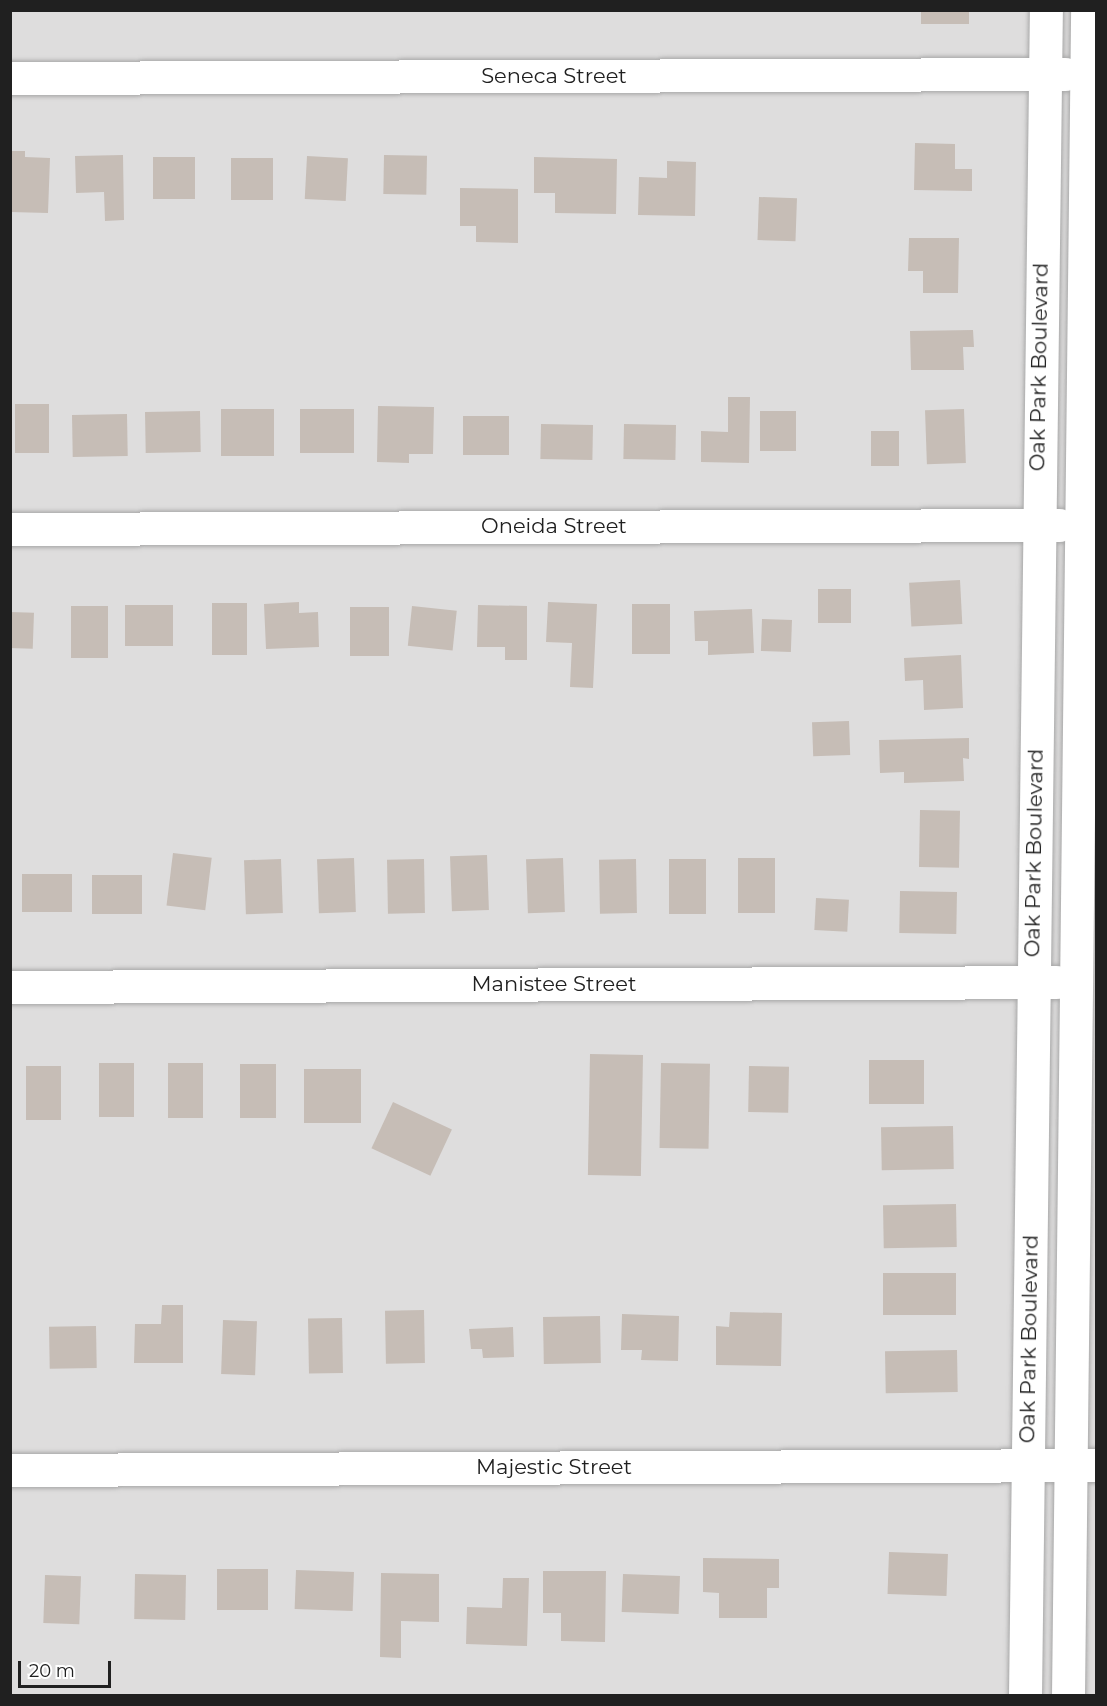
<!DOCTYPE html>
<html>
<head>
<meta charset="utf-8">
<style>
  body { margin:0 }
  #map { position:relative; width:1107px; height:1706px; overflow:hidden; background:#f1ede6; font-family:Montserrat,sans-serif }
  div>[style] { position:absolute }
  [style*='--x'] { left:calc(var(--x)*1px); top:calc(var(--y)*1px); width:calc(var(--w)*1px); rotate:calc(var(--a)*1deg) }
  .residential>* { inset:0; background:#dedddd; transform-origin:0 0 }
  .building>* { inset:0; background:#c6bdb6; transform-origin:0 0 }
  .roads { filter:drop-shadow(0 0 2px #a7a7a7) drop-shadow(0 0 2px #a7a7a7) }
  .minor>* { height:33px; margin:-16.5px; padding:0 16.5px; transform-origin:16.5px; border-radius:16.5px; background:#fff }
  span { translate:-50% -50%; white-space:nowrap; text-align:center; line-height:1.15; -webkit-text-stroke:5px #fff; paint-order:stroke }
  .street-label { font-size:21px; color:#202020 }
  .frame { position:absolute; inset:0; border:12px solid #202020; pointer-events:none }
  .scale { position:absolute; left:18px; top:1661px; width:93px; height:27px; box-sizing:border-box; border:3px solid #202020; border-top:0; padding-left:8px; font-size:18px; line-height:21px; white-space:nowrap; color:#202020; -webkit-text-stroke:4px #fff; paint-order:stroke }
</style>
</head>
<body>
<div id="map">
  <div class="residential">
    <i style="left:11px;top:11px;width:1085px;height:1684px"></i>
  </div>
  <div class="building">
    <i style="left:921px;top:10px;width:48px;height:14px"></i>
    <i style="clip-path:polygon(915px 143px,955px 144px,955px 169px,972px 169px,972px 191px,914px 190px)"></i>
    <i style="clip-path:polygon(10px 151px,25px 151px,25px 157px,50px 158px,48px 213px,10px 212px)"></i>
    <i style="clip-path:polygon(123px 155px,124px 220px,105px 221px,104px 192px,76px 193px,75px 156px)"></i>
    <i style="left:384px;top:155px;width:43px;height:39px;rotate:1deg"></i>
    <i style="left:307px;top:156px;width:41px;height:43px;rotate:3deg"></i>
    <i style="left:153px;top:157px;width:42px;height:42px"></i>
    <i style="clip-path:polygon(534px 157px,617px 159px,616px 214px,555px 213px,555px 193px,534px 193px)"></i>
    <i style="left:231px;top:158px;width:42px;height:42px"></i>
    <i style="clip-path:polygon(667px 161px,696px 162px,695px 216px,638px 215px,639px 177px,667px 178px)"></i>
    <i style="clip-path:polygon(460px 188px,518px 189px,518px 243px,476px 242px,476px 226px,460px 226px)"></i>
    <i style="left:759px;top:197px;width:38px;height:43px;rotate:2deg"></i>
    <i style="clip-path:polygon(909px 238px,959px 238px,958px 293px,923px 293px,923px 271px,908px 271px)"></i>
    <i style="clip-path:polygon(973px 330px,974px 347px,963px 347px,964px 370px,911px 370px,910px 331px)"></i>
    <i style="clip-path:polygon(728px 397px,750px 397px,749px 463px,701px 462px,701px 431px,728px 432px)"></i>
    <i style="left:15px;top:404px;width:34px;height:49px"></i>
    <i style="clip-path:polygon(378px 406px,434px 407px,433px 454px,409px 454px,409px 463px,377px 462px)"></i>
    <i style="left:221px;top:409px;width:53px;height:47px"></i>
    <i style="left:300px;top:409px;width:54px;height:44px"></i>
    <i style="left:964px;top:409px;width:54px;height:39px;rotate:88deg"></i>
    <i style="left:200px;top:411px;width:41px;height:55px;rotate:89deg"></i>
    <i style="left:760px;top:411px;width:36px;height:40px"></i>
    <i style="left:127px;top:414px;width:42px;height:55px;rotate:89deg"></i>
    <i style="left:509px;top:416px;width:39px;height:46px;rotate:90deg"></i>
    <i style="left:541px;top:424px;width:52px;height:35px;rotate:1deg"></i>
    <i style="left:624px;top:424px;width:52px;height:35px;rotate:1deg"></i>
    <i style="left:871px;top:431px;width:28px;height:35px"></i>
    <i style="left:960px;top:580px;width:44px;height:51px;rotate:87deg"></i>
    <i style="left:818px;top:589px;width:33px;height:34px"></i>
    <i style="clip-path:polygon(299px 602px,299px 613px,318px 612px,319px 647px,266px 649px,264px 604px)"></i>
    <i style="clip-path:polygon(548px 602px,597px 604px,593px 688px,570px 687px,572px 643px,546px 642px)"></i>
    <i style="left:212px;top:603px;width:35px;height:52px"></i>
    <i style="left:632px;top:604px;width:38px;height:50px"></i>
    <i style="left:173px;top:605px;width:41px;height:48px;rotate:90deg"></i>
    <i style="clip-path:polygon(478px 605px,527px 606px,527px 660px,505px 660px,505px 647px,477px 647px)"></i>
    <i style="left:71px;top:606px;width:37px;height:52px"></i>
    <i style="left:412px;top:606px;width:45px;height:40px;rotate:6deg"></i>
    <i style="left:350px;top:607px;width:39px;height:49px"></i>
    <i style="clip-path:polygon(752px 609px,754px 653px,708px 655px,708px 641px,695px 641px,694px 611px)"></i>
    <i style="left:10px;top:612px;width:24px;height:36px;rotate:2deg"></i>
    <i style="left:762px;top:619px;width:30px;height:32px;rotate:2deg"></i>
    <i style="clip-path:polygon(961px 655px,963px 708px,924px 710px,923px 680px,905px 681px,904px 658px)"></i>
    <i style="left:849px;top:721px;width:34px;height:37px;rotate:88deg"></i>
    <i style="clip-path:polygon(969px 738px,969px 759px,963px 758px,964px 781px,904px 783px,904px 772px,880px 773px,879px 740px)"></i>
    <i style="left:920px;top:810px;width:40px;height:57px;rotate:1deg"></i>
    <i style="left:173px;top:853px;width:39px;height:53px;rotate:7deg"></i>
    <i style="left:487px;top:855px;width:55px;height:37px;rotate:88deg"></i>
    <i style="left:354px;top:858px;width:54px;height:37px;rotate:88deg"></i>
    <i style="left:563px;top:858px;width:54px;height:37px;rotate:88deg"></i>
    <i style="left:738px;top:858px;width:37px;height:55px"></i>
    <i style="left:281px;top:859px;width:54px;height:37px;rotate:88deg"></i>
    <i style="left:424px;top:859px;width:54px;height:37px;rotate:89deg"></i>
    <i style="left:636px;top:859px;width:54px;height:37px;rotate:89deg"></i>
    <i style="left:669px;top:859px;width:37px;height:55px"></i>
    <i style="left:72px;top:874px;width:38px;height:50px;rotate:90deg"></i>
    <i style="left:92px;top:875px;width:50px;height:39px"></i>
    <i style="left:900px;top:891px;width:57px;height:42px;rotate:1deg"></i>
    <i style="left:816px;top:898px;width:33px;height:32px;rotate:3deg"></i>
    <i style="left:590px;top:1054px;width:53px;height:121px;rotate:1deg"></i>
    <i style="left:869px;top:1060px;width:55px;height:44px"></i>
    <i style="left:99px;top:1063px;width:35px;height:54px"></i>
    <i style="left:168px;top:1063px;width:35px;height:55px"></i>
    <i style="left:661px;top:1063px;width:49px;height:85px;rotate:1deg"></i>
    <i style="left:240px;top:1064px;width:36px;height:54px"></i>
    <i style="left:26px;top:1066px;width:35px;height:54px"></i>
    <i style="left:749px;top:1066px;width:40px;height:46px;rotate:1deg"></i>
    <i style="left:304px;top:1069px;width:57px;height:54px"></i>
    <i style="left:393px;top:1102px;width:65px;height:51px;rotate:25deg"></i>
    <i style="left:953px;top:1126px;width:43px;height:72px;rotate:89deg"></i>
    <i style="left:956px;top:1204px;width:43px;height:73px;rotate:89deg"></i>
    <i style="left:956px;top:1273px;width:42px;height:73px;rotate:90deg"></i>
    <i style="clip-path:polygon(162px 1305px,183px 1305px,183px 1363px,134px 1363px,135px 1324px,161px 1324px)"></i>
    <i style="left:424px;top:1310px;width:53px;height:39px;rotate:89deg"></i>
    <i style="clip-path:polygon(730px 1312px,782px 1313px,781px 1366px,716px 1365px,716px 1326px,729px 1327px)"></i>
    <i style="clip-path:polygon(622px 1314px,679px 1316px,678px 1361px,641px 1360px,642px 1350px,621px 1350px)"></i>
    <i style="left:600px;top:1316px;width:47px;height:57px;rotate:89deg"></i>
    <i style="left:342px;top:1318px;width:55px;height:34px;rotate:89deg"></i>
    <i style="left:223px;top:1320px;width:34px;height:54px;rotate:2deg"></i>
    <i style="left:96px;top:1326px;width:42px;height:47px;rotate:89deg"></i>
    <i style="clip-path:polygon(513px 1327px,514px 1357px,483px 1358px,482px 1349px,471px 1349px,469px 1329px)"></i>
    <i style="left:957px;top:1350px;width:42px;height:72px;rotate:89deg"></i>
    <i style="left:889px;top:1552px;width:59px;height:42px;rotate:2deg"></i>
    <i style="clip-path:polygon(703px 1558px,779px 1559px,779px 1588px,767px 1588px,767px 1618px,719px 1618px,719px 1593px,703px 1592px)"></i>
    <i style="left:217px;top:1569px;width:51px;height:41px"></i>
    <i style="left:296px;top:1570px;width:58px;height:39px;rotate:2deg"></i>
    <i style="clip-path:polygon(543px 1571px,606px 1571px,605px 1642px,561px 1641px,561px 1613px,543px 1613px)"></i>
    <i style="clip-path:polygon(381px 1573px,439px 1574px,439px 1622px,401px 1621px,401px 1658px,380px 1657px)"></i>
    <i style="left:135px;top:1574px;width:51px;height:45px;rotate:1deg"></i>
    <i style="left:623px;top:1574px;width:57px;height:38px;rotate:2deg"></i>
    <i style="left:45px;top:1575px;width:36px;height:48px;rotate:2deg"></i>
    <i style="clip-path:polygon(503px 1578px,529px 1578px,527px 1646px,466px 1644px,467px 1607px,502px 1608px)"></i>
  </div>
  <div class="roads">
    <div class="minor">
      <i style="--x:10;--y:78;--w:1055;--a:-0.22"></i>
      <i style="--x:10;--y:529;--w:1049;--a:-0.22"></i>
      <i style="--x:10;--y:987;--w:1046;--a:-0.27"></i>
      <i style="--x:10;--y:1470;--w:1086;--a:-0.26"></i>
      <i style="--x:1025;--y:1696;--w:1686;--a:-89.29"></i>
      <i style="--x:1068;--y:1696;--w:1686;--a:-89.35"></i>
    </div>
  </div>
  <div class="street-label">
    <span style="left:554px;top:76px">Seneca Street</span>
    <span style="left:1039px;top:367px;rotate:-89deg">Oak Park Boulevard</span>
    <span style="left:554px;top:526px">Oneida Street</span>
    <span style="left:1034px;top:853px;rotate:-89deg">Oak Park Boulevard</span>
    <span style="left:554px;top:984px">Manistee Street</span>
    <span style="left:1029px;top:1339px;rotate:-89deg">Oak Park Boulevard</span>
    <span style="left:554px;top:1467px">Majestic Street</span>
  </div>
  <div class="frame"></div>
  <div class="scale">20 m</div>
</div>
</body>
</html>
